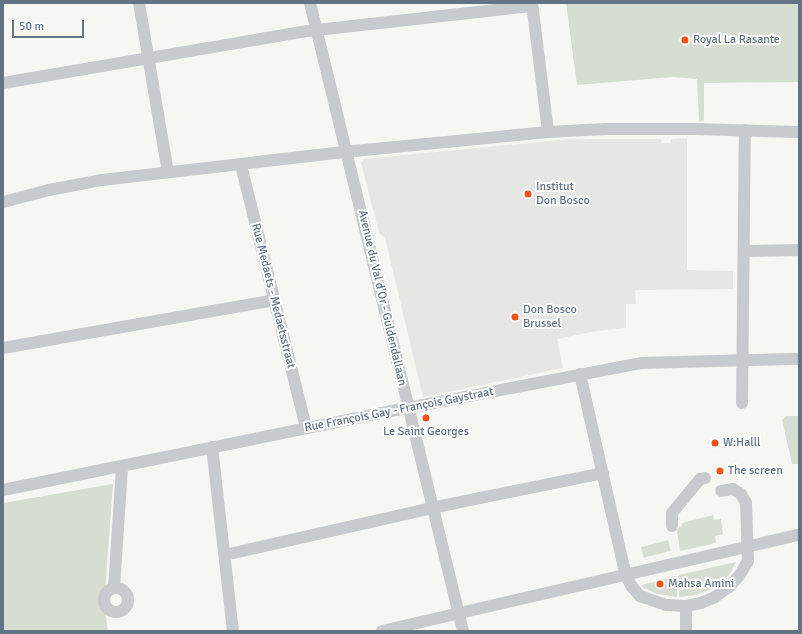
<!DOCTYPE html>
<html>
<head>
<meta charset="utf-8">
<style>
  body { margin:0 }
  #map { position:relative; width:802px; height:634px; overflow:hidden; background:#f6f6f2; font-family:Signika,sans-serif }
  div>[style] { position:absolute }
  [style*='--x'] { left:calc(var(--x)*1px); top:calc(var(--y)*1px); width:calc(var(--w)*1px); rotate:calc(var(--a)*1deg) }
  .built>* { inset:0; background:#e6e7e5 }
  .green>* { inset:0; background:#d6ded2; transform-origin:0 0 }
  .minor>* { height:12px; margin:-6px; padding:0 6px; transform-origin:6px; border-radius:6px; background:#c8cbce }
  .minor>.ring { margin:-6px; padding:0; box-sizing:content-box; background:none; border:12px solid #c8cbce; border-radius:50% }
  .dots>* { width:11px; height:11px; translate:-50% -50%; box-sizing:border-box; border:2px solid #fff; border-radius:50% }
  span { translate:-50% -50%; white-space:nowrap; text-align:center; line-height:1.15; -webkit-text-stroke:4px #fff; paint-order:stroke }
  .poi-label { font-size:12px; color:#627486 }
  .left { translate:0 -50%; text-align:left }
  .street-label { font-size:12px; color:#627486 }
  .frame { position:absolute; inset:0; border:4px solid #627486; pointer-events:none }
  .scale { position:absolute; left:12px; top:20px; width:72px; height:18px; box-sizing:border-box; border:2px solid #627486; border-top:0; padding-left:5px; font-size:12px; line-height:14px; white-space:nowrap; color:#627486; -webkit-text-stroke:3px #fff; paint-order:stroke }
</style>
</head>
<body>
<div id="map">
  <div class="built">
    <i style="clip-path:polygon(687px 138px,687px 270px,733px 271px,733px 289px,635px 290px,636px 304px,626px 304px,626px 328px,596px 331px,557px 339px,563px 368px,423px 397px,385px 238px,379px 233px,361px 163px,364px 159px,569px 139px,661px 139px,662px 143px,670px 143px,671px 139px)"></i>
  </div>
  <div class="green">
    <i style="clip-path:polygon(566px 3px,799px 3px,799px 82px,704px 83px,704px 121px,699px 121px,697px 79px,673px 77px,577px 85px)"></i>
    <i style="clip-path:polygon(786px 416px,799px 416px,799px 464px,792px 464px,782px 420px)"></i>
    <i style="clip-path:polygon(113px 484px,104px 605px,108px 631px,3px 631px,3px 503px)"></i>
    <i style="clip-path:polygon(713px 515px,714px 520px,721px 519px,723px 534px,715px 536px,716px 543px,680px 551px,677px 529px,682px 526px,682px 523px)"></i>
    <i style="left:668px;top:540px;width:11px;height:28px;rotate:75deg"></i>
    <i style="clip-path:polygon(736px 562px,729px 575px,712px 589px,696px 595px,679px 597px,679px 575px)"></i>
    <i style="clip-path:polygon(677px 576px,677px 597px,657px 594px,642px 587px,642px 585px)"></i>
  </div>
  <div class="minor">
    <i style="--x:139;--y:3;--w:171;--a:80.3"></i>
    <i style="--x:310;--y:3;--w:646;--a:76.31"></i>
    <i style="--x:532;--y:3;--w:130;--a:82.9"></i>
    <i style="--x:3;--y:83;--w:309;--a:-9.7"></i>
    <i style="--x:308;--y:31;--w:225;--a:-6.4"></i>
    <i style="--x:241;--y:165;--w:271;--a:76.1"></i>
    <i style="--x:3;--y:202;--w:48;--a:-14.6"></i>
    <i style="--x:49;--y:190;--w:54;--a:-10.7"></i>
    <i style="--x:102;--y:180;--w:254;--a:-6.6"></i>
    <i style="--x:354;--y:151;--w:195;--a:-5.6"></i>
    <i style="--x:548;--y:132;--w:58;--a:-3"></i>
    <i style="--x:606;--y:129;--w:90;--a:0"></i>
    <i style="--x:696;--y:129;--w:103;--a:1.7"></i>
    <i style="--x:745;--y:251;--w:54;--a:-1.1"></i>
    <i style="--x:3;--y:348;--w:275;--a:-10"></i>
    <i style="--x:580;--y:374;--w:207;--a:77.2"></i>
    <i style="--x:626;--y:576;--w:13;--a:61"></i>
    <i style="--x:632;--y:587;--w:12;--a:48"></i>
    <i style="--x:640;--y:596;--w:28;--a:19"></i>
    <i style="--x:666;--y:605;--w:20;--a:3"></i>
    <i style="--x:686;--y:606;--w:15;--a:-11"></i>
    <i style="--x:701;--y:603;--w:15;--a:-23"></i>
    <i style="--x:715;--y:597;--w:17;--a:-36"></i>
    <i style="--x:729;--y:587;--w:15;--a:-48"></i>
    <i style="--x:739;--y:576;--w:17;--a:-59"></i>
    <i style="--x:748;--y:561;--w:58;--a:-92"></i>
    <i style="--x:746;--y:503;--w:10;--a:-119"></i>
    <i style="--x:741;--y:494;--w:9;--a:-148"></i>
    <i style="--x:733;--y:489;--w:12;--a:171"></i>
    <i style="--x:742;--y:403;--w:273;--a:-89.4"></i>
    <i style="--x:212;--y:447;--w:185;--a:83.5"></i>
    <i style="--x:3;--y:490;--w:402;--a:-11.5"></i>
    <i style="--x:397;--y:410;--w:248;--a:-10.9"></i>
    <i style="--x:641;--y:363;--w:158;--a:-1.5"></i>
    <i style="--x:672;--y:526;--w:13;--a:-90"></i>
    <i style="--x:672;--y:513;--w:44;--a:-50.5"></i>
    <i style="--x:700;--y:479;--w:5;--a:-11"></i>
    <i style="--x:225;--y:555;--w:221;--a:-12.8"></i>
    <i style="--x:441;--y:506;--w:165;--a:-11.5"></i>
    <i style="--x:114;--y:588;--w:122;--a:-86.2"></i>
    <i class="ring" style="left:104px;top:588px;width:12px;height:12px"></i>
    <i style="--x:686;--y:606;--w:25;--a:90"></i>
    <i style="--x:382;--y:631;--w:428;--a:-13"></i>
  </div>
  <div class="dots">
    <i style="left:685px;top:40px;background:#f25215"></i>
    <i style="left:528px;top:194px;background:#f25215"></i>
    <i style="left:515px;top:317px;background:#f25215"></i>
    <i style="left:426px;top:418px;background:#f25215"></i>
    <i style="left:715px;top:443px;background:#f25215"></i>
    <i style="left:720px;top:471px;background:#f25215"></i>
    <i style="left:660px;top:584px;background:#f25215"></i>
  </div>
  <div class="poi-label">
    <span class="left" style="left:693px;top:40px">Royal La Rasante</span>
    <span class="left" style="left:536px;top:194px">Institut<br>Don Bosco</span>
    <span class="left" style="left:523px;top:317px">Don Bosco<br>Brussel</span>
    <span style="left:426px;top:432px">Le Saint Georges</span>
    <span class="left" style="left:723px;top:443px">W:Halll</span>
    <span class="left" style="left:728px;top:471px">The screen</span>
    <span class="left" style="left:668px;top:584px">Mahsa Amini</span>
  </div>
  <div class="street-label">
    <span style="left:273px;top:296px;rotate:76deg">Rue Medaets - Medaetsstraat</span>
    <span style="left:382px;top:298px;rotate:77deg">Avenue du Val d'Or - Guldendallaan</span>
    <span style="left:399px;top:410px;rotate:-11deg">Rue François Gay - François Gaystraat</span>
  </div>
  <div class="frame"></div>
  <div class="scale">50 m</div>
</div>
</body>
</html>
